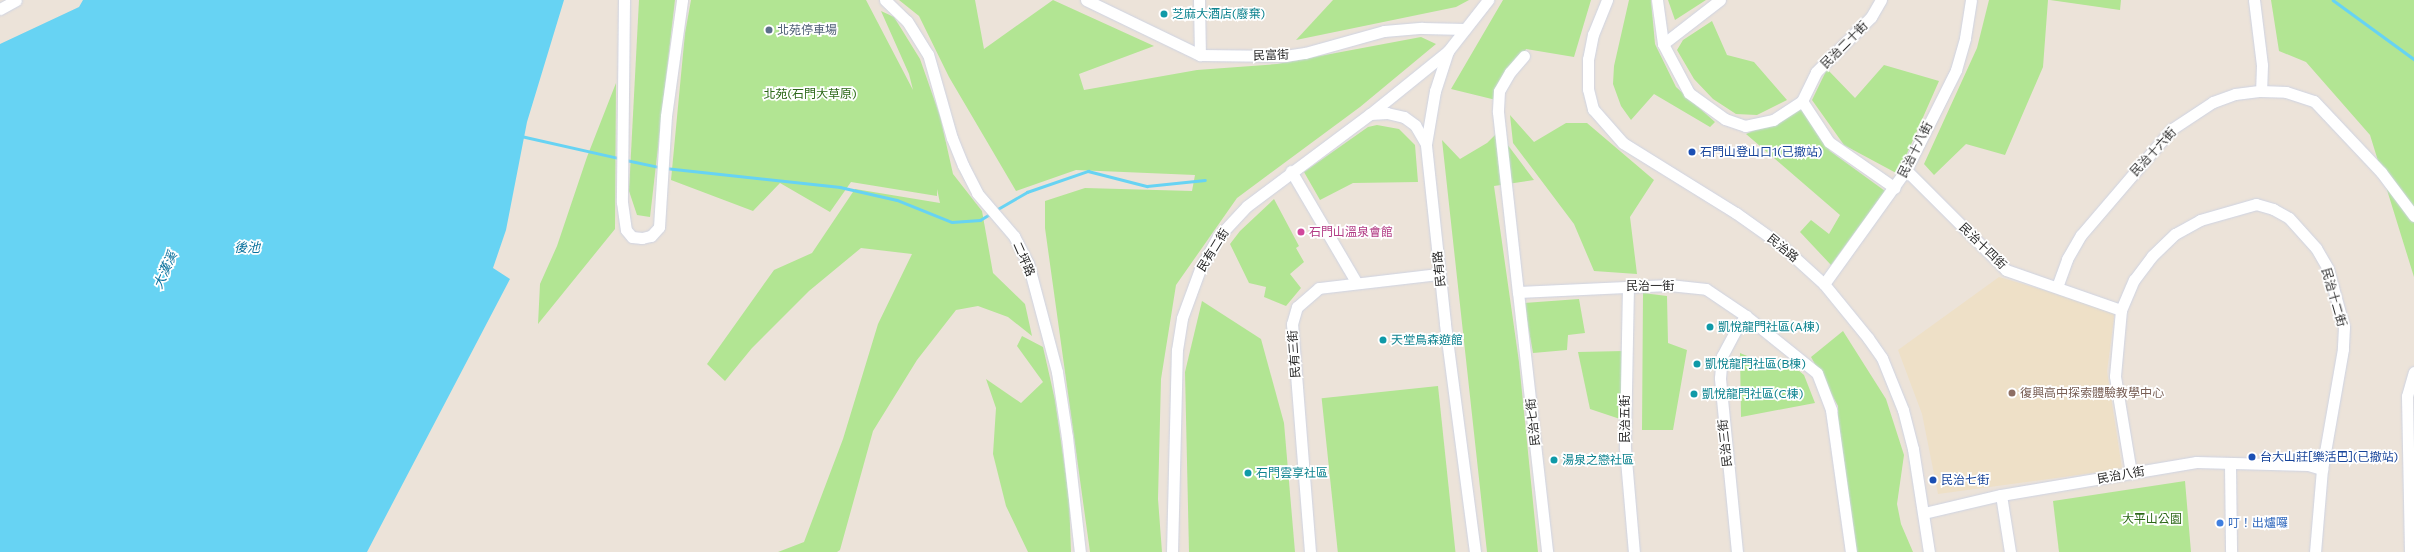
<!DOCTYPE html>
<html>
<head>
<meta charset="utf-8">
<style>
  body { margin:0 }
  #map { position:relative; width:2414px; height:552px; overflow:hidden; background:#ece3d9; font-family:Commissioner,"Noto Sans TC",sans-serif }
  div>[style] { position:absolute }
  [style*='--x'] { left:calc(var(--x)*1px); top:calc(var(--y)*1px); width:calc(var(--w)*1px); rotate:calc(var(--a)*1deg) }
  .education>* { inset:0; background:#eee0c7 }
  .green>* { inset:0; background:#b2e593; transform-origin:0 0 }
  .water>* { inset:0; background:#67d3f3 }
  .stream>* { height:2.5px; margin:-1.25px; padding:0 1.25px; transform-origin:1.25px; border-radius:1.25px; background:#67d3f3 }
  .roads { filter:drop-shadow(0 0 1px #ced3e2) drop-shadow(0 0 1px #ced3e2) }
  .minor>* { height:11px; margin:-5.5px; padding:0 5.5px; transform-origin:5.5px; border-radius:5.5px; background:#fff }
  .dots>* { width:11px; height:11px; translate:-50% -50%; box-sizing:border-box; border:2px solid #fff; border-radius:50% }
  span { translate:-50% -50%; white-space:nowrap; text-align:center; line-height:1.15; -webkit-text-stroke:3.5px #fff; paint-order:stroke }
  .culture-label { font-size:12px; color:#0d838f }
  .left { translate:0 -50%; text-align:left }
  .service-label { font-size:12px; color:#4e5e75 }
  .street-label { font-size:12px; color:#282828 }
  .park-label { font-size:12px; color:#2b6717 }
  .transit-label { font-size:12px; color:#164399 }
  .hotel-label { font-size:12px; color:#b23c85 }
  .education-label { font-size:12px; color:#785e54 }
  .shop-label { font-size:12px; color:#366cbe }
  .water-label { font-size:13px; color:#08709c; font-style:italic }
</style>
</head>
<body>
<div id="map">
  <div class="education">
    <i style="clip-path:polygon(1999px 277px,2115px 311px,2107px 371px,2122px 469px,1938px 494px,1922px 414px,1898px 350px)"></i>
  </div>
  <div class="green">
    <i style="clip-path:polygon(639px 0,675px 0,650px 217px,637px 215px,629px 191px)"></i>
    <i style="clip-path:polygon(691px 0,866px 0,913px 90px,909px 74px,881px 11px,894px 17px,920px 59px,940px 116px,953px 174px,982px 211px,993px 273px,1025px 304px,1032px 336px,1008px 317px,978px 306px,956px 310px,917px 360px,873px 431px,840px 550px,837px 552px,778px 552px,804px 542px,843px 439px,878px 324px,912px 254px,861px 248px,809px 291px,752px 348px,725px 381px,707px 364px,774px 270px,812px 253px,855px 189px,940px 203px,937px 189px,937px 196px,851px 182px,830px 212px,780px 183px,753px 211px,671px 180px,685px 33px)"></i>
    <i style="clip-path:polygon(899px 0,975px 0,984px 49px,1053px 0,1154px 46px,1079px 74px,1084px 90px,1197px 70px,1277px 64px,1421px 37px,1436px 44px,1360px 107px,1237px 198px,1176px 285px,1161px 379px,1158px 499px,1162px 552px,1090px 552px,1045px 228px,1045px 201px,1085px 188px,1192px 191px,1195px 175px,1076px 170px,1016px 191px,949px 77px,919px 16px)"></i>
    <i style="clip-path:polygon(1333px 0,1469px 0,1456px 7px,1296px 40px)"></i>
    <i style="clip-path:polygon(1503px 0,1591px 0,1574px 57px,1526px 49px,1496px 100px,1451px 89px)"></i>
    <i style="clip-path:polygon(1629px 0,1651px 0,1655px 44px,1676px 87px,1715px 122px,1710px 127px,1654px 94px,1631px 120px,1621px 106px,1613px 84px,1614px 66px)"></i>
    <i style="clip-path:polygon(1668px 0,1706px 0,1675px 20px)"></i>
    <i style="clip-path:polygon(1989px 0,2048px 0,2043px 67px,2005px 155px,1966px 144px,1934px 175px,1924px 164px,1977px 48px)"></i>
    <i style="clip-path:polygon(2050px 0,2121px 0,2120px 10px)"></i>
    <i style="clip-path:polygon(2271px 0,2414px 0,2414px 277px,2370px 135px,2306px 62px,2279px 51px)"></i>
    <i style="clip-path:polygon(1712px 21px,1727px 55px,1754px 62px,1787px 100px,1757px 115px,1736px 114px,1713px 99px,1694px 79px,1677px 50px,1683px 40px)"></i>
    <i style="clip-path:polygon(1884px 65px,1939px 81px,1898px 174px,1844px 145px,1812px 100px,1827px 69px,1855px 98px)"></i>
    <i style="clip-path:polygon(616px 83px,615px 229px,538px 324px,540px 284px,557px 246px,587px 157px)"></i>
    <i style="clip-path:polygon(1802px 109px,1830px 151px,1885px 191px,1831px 265px,1800px 232px,1811px 220px,1829px 234px,1840px 215px,1746px 134px)"></i>
    <i style="clip-path:polygon(1510px 115px,1534px 142px,1566px 123px,1587px 123px,1654px 180px,1630px 217px,1637px 274px,1594px 271px,1574px 224px,1513px 143px)"></i>
    <i style="clip-path:polygon(1377px 125px,1399px 129px,1415px 145px,1418px 182px,1353px 183px,1320px 200px,1304px 172px,1368px 127px)"></i>
    <i style="clip-path:polygon(1498px 132px,1534px 180px,1494px 186px,1519px 362px,1538px 552px,1487px 552px,1442px 140px,1460px 159px,1487px 143px)"></i>
    <i style="clip-path:polygon(1274px 199px,1299px 246px,1296px 248px,1304px 262px,1290px 274px,1301px 288px,1286px 306px,1264px 297px,1266px 287px,1249px 283px,1230px 244px,1240px 231px)"></i>
    <i style="clip-path:polygon(1643px 293px,1667px 296px,1668px 343px,1687px 350px,1673px 430px,1642px 430px)"></i>
    <i style="clip-path:polygon(1579px 299px,1585px 333px,1568px 335px,1567px 350px,1533px 353px,1524px 303px)"></i>
    <i style="clip-path:polygon(1202px 301px,1261px 339px,1284px 423px,1295px 552px,1189px 552px,1185px 372px)"></i>
    <i style="clip-path:polygon(1843px 331px,1886px 399px,1904px 455px,1897px 504px,1901px 524px,1913px 552px,1856px 552px,1838px 433px,1838px 406px,1811px 357px)"></i>
    <i style="clip-path:polygon(1022px 336px,1043px 347px,1055px 400px,1069px 496px,1071px 552px,1028px 552px,1006px 506px,993px 454px,996px 408px,986px 379px,1021px 403px,1043px 382px,1017px 346px)"></i>
    <i style="clip-path:polygon(1624px 351px,1620px 419px,1590px 409px,1578px 352px)"></i>
    <i style="clip-path:polygon(1740px 353px,1769px 365px,1786px 360px,1804px 375px,1815px 403px,1741px 417px)"></i>
    <i style="left:1438px;top:386px;width:167px;height:117px;rotate:84deg"></i>
    <i style="clip-path:polygon(2185px 481px,2191px 552px,2059px 552px,2053px 501px)"></i>
  </div>
  <div class="water">
    <i style="clip-path:polygon(83px 0,564px 0,527px 122px,506px 230px,493px 268px,510px 279px,367px 552px,0 552px,0 44px,79px 7px)"></i>
  </div>
  <div class="stream">
    <i style="--x:2333;--y:0;--w:100;--a:36.1"></i>
    <i style="--x:521;--y:136;--w:100;--a:12.7"></i>
    <i style="--x:626;--y:160;--w:35;--a:12"></i>
    <i style="--x:665;--y:168;--w:176;--a:6.2"></i>
    <i style="--x:840;--y:187;--w:58;--a:12.8"></i>
    <i style="--x:897;--y:200;--w:59;--a:21.8"></i>
    <i style="--x:952;--y:222;--w:28;--a:-4"></i>
    <i style="--x:980;--y:220;--w:12;--a:-31"></i>
    <i style="--x:996;--y:210;--w:36;--a:-30"></i>
    <i style="--x:1027;--y:192;--w:65;--a:-19"></i>
    <i style="--x:1088;--y:171;--w:61;--a:14.3"></i>
    <i style="--x:1147;--y:186;--w:58;--a:-5.9"></i>
  </div>
  <div class="roads">
    <div class="minor">
      <i style="--x:624;--y:0;--w:202;--a:90.6"></i>
      <i style="--x:622;--y:202;--w:28;--a:82"></i>
      <i style="--x:626;--y:230;--w:9;--a:49"></i>
      <i style="--x:632;--y:237;--w:10;--a:6"></i>
      <i style="--x:642;--y:238;--w:9;--a:-13"></i>
      <i style="--x:651;--y:236;--w:12;--a:-48"></i>
      <i style="--x:659;--y:227;--w:111;--a:-86.4"></i>
      <i style="--x:666;--y:116;--w:117;--a:-82.1"></i>
      <i style="--x:885;--y:0;--w:30;--a:44"></i>
      <i style="--x:907;--y:21;--w:39;--a:58"></i>
      <i style="--x:928;--y:54;--w:87;--a:74.1"></i>
      <i style="--x:952;--y:138;--w:29;--a:68"></i>
      <i style="--x:963;--y:165;--w:31;--a:63"></i>
      <i style="--x:977;--y:193;--w:57;--a:49.3"></i>
      <i style="--x:1014;--y:236;--w:30;--a:63"></i>
      <i style="--x:1028;--y:263;--w:113;--a:75.1"></i>
      <i style="--x:1057;--y:372;--w:66;--a:81.3"></i>
      <i style="--x:1067;--y:437;--w:116;--a:83.6"></i>
      <i style="--x:1086;--y:0;--w:127;--a:25.8"></i>
      <i style="--x:1200;--y:55;--w:85;--a:0.7"></i>
      <i style="--x:1285;--y:56;--w:20;--a:-9"></i>
      <i style="--x:1305;--y:53;--w:82;--a:-15.6"></i>
      <i style="--x:1384;--y:31;--w:38;--a:-5"></i>
      <i style="--x:1422;--y:28;--w:43;--a:1.3"></i>
      <i style="--x:1199;--y:0;--w:55;--a:89"></i>
      <i style="--x:1607;--y:0;--w:37;--a:112"></i>
      <i style="--x:1593;--y:34;--w:25;--a:101"></i>
      <i style="--x:1588;--y:59;--w:30;--a:90"></i>
      <i style="--x:1588;--y:89;--w:21;--a:76"></i>
      <i style="--x:1593;--y:109;--w:45;--a:48.6"></i>
      <i style="--x:1623;--y:143;--w:133;--a:31.8"></i>
      <i style="--x:1736;--y:213;--w:55;--a:35.4"></i>
      <i style="--x:1781;--y:245;--w:58;--a:42.2"></i>
      <i style="--x:1824;--y:284;--w:70;--a:50.8"></i>
      <i style="--x:1868;--y:338;--w:24;--a:55"></i>
      <i style="--x:1882;--y:358;--w:56;--a:68"></i>
      <i style="--x:1903;--y:410;--w:40;--a:75.6"></i>
      <i style="--x:1913;--y:449;--w:104;--a:81.2"></i>
      <i style="--x:1657;--y:0;--w:44;--a:82.2"></i>
      <i style="--x:1663;--y:44;--w:55;--a:62"></i>
      <i style="--x:1689;--y:93;--w:44;--a:35.8"></i>
      <i style="--x:1725;--y:119;--w:21;--a:19"></i>
      <i style="--x:1745;--y:126;--w:29;--a:-12"></i>
      <i style="--x:1773;--y:120;--w:35;--a:-33"></i>
      <i style="--x:1802;--y:101;--w:32;--a:-64"></i>
      <i style="--x:1816;--y:72;--w:78;--a:-45"></i>
      <i style="--x:1871;--y:17;--w:20;--a:-60"></i>
      <i style="--x:2254;--y:0;--w:65;--a:83"></i>
      <i style="--x:2262;--y:65;--w:26;--a:92"></i>
      <i style="--x:0;--y:9;--w:18;--a:-29"></i>
      <i style="--x:1663;--y:44;--w:72;--a:-37.7"></i>
      <i style="--x:1524;--y:56;--w:21;--a:131"></i>
      <i style="--x:1510;--y:72;--w:22;--a:120"></i>
      <i style="--x:1499;--y:91;--w:21;--a:93"></i>
      <i style="--x:1498;--y:112;--w:181;--a:83.7"></i>
      <i style="--x:1518;--y:292;--w:151;--a:-2.7"></i>
      <i style="--x:1669;--y:285;--w:37;--a:6"></i>
      <i style="--x:1706;--y:289;--w:48;--a:34"></i>
      <i style="--x:1746;--y:316;--w:91;--a:38.8"></i>
      <i style="--x:1817;--y:373;--w:40;--a:69"></i>
      <i style="--x:1831;--y:410;--w:143;--a:82"></i>
      <i style="--x:1802;--y:101;--w:49;--a:56.6"></i>
      <i style="--x:1829;--y:142;--w:80;--a:34.9"></i>
      <i style="--x:1370;--y:114;--w:17;--a:-3"></i>
      <i style="--x:1387;--y:113;--w:17;--a:13"></i>
      <i style="--x:1404;--y:117;--w:14;--a:36"></i>
      <i style="--x:1415;--y:125;--w:22;--a:60"></i>
      <i style="--x:1906;--y:170;--w:141;--a:45"></i>
      <i style="--x:2006;--y:270;--w:122;--a:19.2"></i>
      <i style="--x:1291;--y:171;--w:129;--a:59.6"></i>
      <i style="--x:1824;--y:284;--w:140;--a:-54.3"></i>
      <i style="--x:1906;--y:170;--w:112;--a:-63.4"></i>
      <i style="--x:1956;--y:70;--w:33;--a:-74"></i>
      <i style="--x:1965;--y:38;--w:38;--a:-81"></i>
      <i style="--x:1628;--y:286;--w:162;--a:91.1"></i>
      <i style="--x:1625;--y:448;--w:104;--a:85.1"></i>
      <i style="--x:2057;--y:287;--w:30;--a:-70"></i>
      <i style="--x:2067;--y:259;--w:28;--a:-60"></i>
      <i style="--x:2081;--y:235;--w:140;--a:-49.4"></i>
      <i style="--x:2172;--y:129;--w:49;--a:-33.4"></i>
      <i style="--x:2213;--y:102;--w:23;--a:-20"></i>
      <i style="--x:2235;--y:94;--w:26;--a:-7"></i>
      <i style="--x:2261;--y:91;--w:25;--a:2"></i>
      <i style="--x:2286;--y:92;--w:29;--a:18"></i>
      <i style="--x:2314;--y:101;--w:98;--a:46.7"></i>
      <i style="--x:2381;--y:172;--w:55;--a:53.1"></i>
      <i style="--x:1518;--y:292;--w:262;--a:83.6"></i>
      <i style="--x:2230;--y:465;--w:87;--a:89.3"></i>
      <i style="--x:2131;--y:473;--w:98;--a:-99.4"></i>
      <i style="--x:2115;--y:376;--w:66;--a:-84.8"></i>
      <i style="--x:2121;--y:310;--w:33;--a:-67"></i>
      <i style="--x:2134;--y:280;--w:30;--a:-53"></i>
      <i style="--x:2152;--y:256;--w:32;--a:-44"></i>
      <i style="--x:2175;--y:234;--w:29;--a:-29"></i>
      <i style="--x:2200;--y:220;--w:58;--a:-15.9"></i>
      <i style="--x:2256;--y:204;--w:18;--a:16"></i>
      <i style="--x:2273;--y:209;--w:18;--a:29"></i>
      <i style="--x:2289;--y:218;--w:40;--a:48"></i>
      <i style="--x:2316;--y:248;--w:24;--a:60"></i>
      <i style="--x:2328;--y:269;--w:60;--a:74.6"></i>
      <i style="--x:2344;--y:327;--w:22;--a:93"></i>
      <i style="--x:2343;--y:349;--w:122;--a:99.9"></i>
      <i style="--x:2322;--y:469;--w:83;--a:94.8"></i>
      <i style="--x:2001;--y:495;--w:58;--a:81"></i>
      <i style="--x:1924;--y:513;--w:79;--a:-13.2"></i>
      <i style="--x:2001;--y:495;--w:198;--a:-9.6"></i>
      <i style="--x:2196;--y:462;--w:112;--a:1.5"></i>
      <i style="--x:2308;--y:465;--w:15;--a:16"></i>
      <i style="--x:1172;--y:552;--w:202;--a:-88.6"></i>
      <i style="--x:1177;--y:350;--w:32;--a:-81"></i>
      <i style="--x:1182;--y:318;--w:52;--a:-69.8"></i>
      <i style="--x:1200;--y:269;--w:37;--a:-61"></i>
      <i style="--x:1218;--y:237;--w:42;--a:-46.9"></i>
      <i style="--x:1247;--y:206;--w:154;--a:-36.8"></i>
      <i style="--x:1370;--y:114;--w:100;--a:-38.9"></i>
      <i style="--x:1310;--y:552;--w:229;--a:-94.5"></i>
      <i style="--x:1292;--y:324;--w:18;--a:-74"></i>
      <i style="--x:1297;--y:307;--w:29;--a:-41"></i>
      <i style="--x:1319;--y:288;--w:121;--a:-6.7"></i>
      <i style="--x:1475;--y:552;--w:231;--a:-97.5"></i>
      <i style="--x:1445;--y:323;--w:180;--a:-96.1"></i>
      <i style="--x:1426;--y:144;--w:54;--a:-80.4"></i>
      <i style="--x:1435;--y:91;--w:42;--a:-72"></i>
      <i style="--x:1448;--y:51;--w:65;--a:-51.9"></i>
      <i style="--x:1737;--y:552;--w:175;--a:-95.6"></i>
      <i style="--x:1720;--y:378;--w:22;--a:-85"></i>
      <i style="--x:1722;--y:356;--w:34;--a:-62"></i>
      <i style="--x:1738;--y:326;--w:13;--a:-51"></i>
      <i style="--x:2410;--y:552;--w:156;--a:-91.1"></i>
      <i style="--x:2407;--y:396;--w:25;--a:-74"></i>
    </div>
  </div>
  <div class="dots">
    <i style="left:1164px;top:14px;background:#0f9aa8"></i>
    <i style="left:769px;top:30px;background:#5c6f8a"></i>
    <i style="left:1692px;top:152px;background:#1a4fb4"></i>
    <i style="left:1301px;top:232px;background:#d1479c"></i>
    <i style="left:1710px;top:327px;background:#0f9aa8"></i>
    <i style="left:1383px;top:340px;background:#0f9aa8"></i>
    <i style="left:1697px;top:364px;background:#0f9aa8"></i>
    <i style="left:2012px;top:393px;background:#8d6e63"></i>
    <i style="left:1694px;top:394px;background:#0f9aa8"></i>
    <i style="left:2252px;top:457px;background:#1a4fb4"></i>
    <i style="left:1554px;top:460px;background:#0f9aa8"></i>
    <i style="left:1248px;top:473px;background:#0f9aa8"></i>
    <i style="left:1933px;top:480px;background:#1a4fb4"></i>
    <i style="left:2220px;top:523px;background:#3f7fe0"></i>
  </div>
  <div class="culture-label">
    <span class="left" style="left:1172px;top:14px">芝麻大酒店(廢棄)</span>
    <span class="left" style="left:1718px;top:327px">凱悅龍門社區(A棟)</span>
    <span class="left" style="left:1391px;top:340px">天堂鳥森遊館</span>
    <span class="left" style="left:1705px;top:364px">凱悅龍門社區(B棟)</span>
    <span class="left" style="left:1702px;top:394px">凱悅龍門社區(C棟)</span>
    <span class="left" style="left:1562px;top:460px">湯泉之戀社區</span>
    <span class="left" style="left:1256px;top:473px">石門雲享社區</span>
  </div>
  <div class="service-label">
    <span class="left" style="left:777px;top:30px">北苑停車場</span>
  </div>
  <div class="street-label">
    <span style="left:1844px;top:45px;rotate:-45deg">民治二十街</span>
    <span style="left:1271px;top:55px;rotate:-2deg">民富街</span>
    <span style="left:1915px;top:150px;rotate:-63deg">民治十八街</span>
    <span style="left:2153px;top:152px;rotate:-47deg">民治十六街</span>
    <span style="left:1983px;top:246px;rotate:44deg">民治十四街</span>
    <span style="left:1783px;top:248px;rotate:39deg">民治路</span>
    <span style="left:1213px;top:250px;rotate:-58deg">民有二街</span>
    <span style="left:1024px;top:259px;rotate:66deg">二坪路</span>
    <span style="left:1439px;top:269px;rotate:-96deg">民有路</span>
    <span style="left:1650px;top:286px">民治一街</span>
    <span style="left:2334px;top:297px;rotate:74deg">民治十二街</span>
    <span style="left:1294px;top:354px;rotate:-94deg">民有三街</span>
    <span style="left:1625px;top:419px;rotate:-90deg">民治五街</span>
    <span style="left:1533px;top:422px;rotate:-96deg">民治七街</span>
    <span style="left:1725px;top:443px;rotate:-96deg">民治三街</span>
    <span style="left:2121px;top:475px;rotate:-10deg">民治八街</span>
  </div>
  <div class="park-label">
    <span style="left:810px;top:94px">北苑(石門大草原)</span>
    <span style="left:2152px;top:519px">大平山公園</span>
  </div>
  <div class="transit-label">
    <span class="left" style="left:1700px;top:152px">石門山登山口1(已撤站)</span>
    <span class="left" style="left:2260px;top:457px">台大山莊[樂活巴](已撤站)</span>
    <span class="left" style="left:1941px;top:480px">民治七街</span>
  </div>
  <div class="hotel-label">
    <span class="left" style="left:1309px;top:232px">石門山溫泉會館</span>
  </div>
  <div class="education-label">
    <span class="left" style="left:2020px;top:393px">復興高中探索體驗教學中心</span>
  </div>
  <div class="shop-label">
    <span class="left" style="left:2228px;top:523px">叮！出爐囉</span>
  </div>
  <div class="water-label">
    <span style="left:247px;top:247px">後池</span>
    <span style="left:165px;top:270px;rotate:-66deg">大漢溪</span>
  </div>
</div>
</body>
</html>
